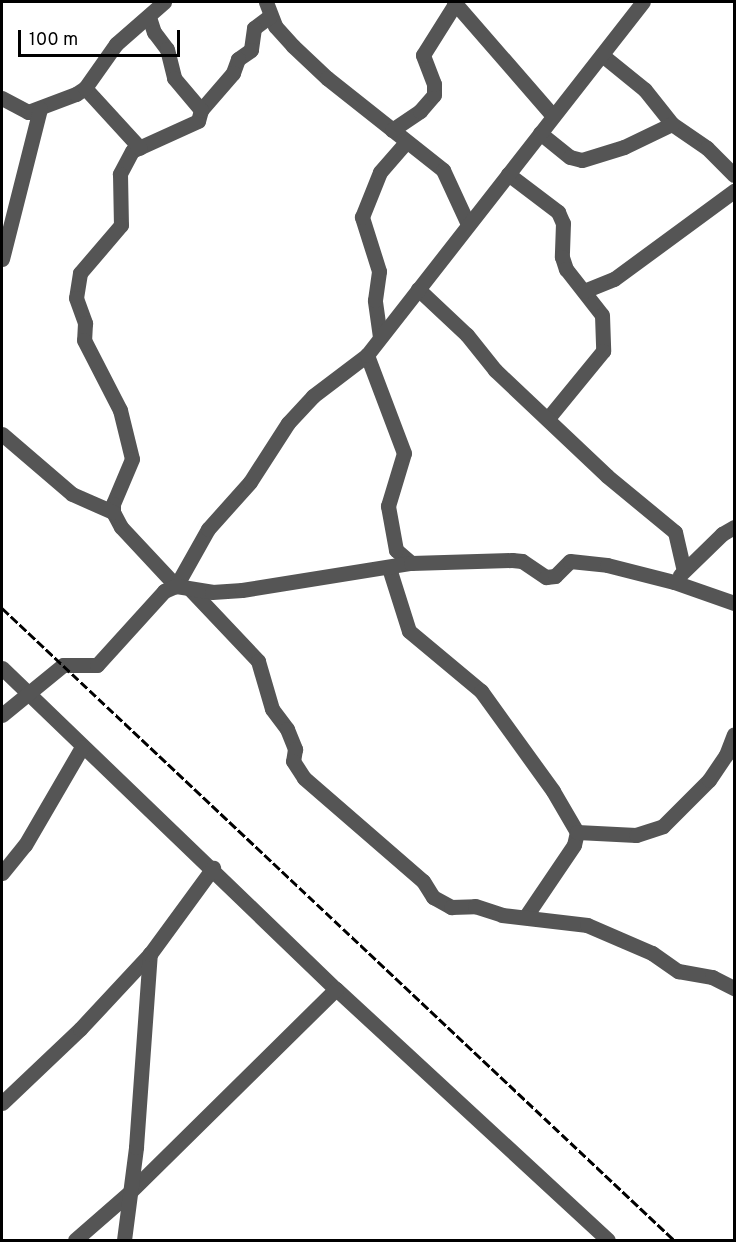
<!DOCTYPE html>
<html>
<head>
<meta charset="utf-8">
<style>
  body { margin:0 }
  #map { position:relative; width:736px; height:1242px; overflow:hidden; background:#fff; font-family:Overpass,sans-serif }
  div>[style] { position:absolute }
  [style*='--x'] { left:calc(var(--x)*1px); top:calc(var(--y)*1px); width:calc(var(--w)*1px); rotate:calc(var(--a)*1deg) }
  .minor>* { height:15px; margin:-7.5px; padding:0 7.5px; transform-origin:7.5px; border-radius:7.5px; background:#555 }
  .rail>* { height:3px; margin-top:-1.5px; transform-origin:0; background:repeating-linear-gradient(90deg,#000 0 9px,transparent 0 12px) }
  span { translate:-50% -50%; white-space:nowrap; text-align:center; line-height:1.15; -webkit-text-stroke:5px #fff; paint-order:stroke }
  .frame { position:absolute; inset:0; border:3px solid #000; pointer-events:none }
  .scale { position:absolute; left:18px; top:30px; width:162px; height:27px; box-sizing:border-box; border:3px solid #000; border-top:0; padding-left:8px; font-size:18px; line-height:21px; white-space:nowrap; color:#000; -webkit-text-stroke:4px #fff; paint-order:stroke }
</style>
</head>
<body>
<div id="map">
  <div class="minor">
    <i style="--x:266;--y:2;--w:26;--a:69"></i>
    <i style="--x:275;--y:26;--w:27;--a:48"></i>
    <i style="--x:293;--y:46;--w:47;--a:43.3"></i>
    <i style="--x:327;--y:78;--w:148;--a:38.4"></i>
    <i style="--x:443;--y:170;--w:57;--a:65.2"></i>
    <i style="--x:454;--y:2;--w:151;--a:49"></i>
    <i style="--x:270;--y:16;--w:20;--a:143"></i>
    <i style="--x:254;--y:28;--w:22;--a:98"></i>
    <i style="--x:251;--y:50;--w:16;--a:145"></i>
    <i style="--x:238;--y:59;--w:15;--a:110"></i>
    <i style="--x:233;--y:73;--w:49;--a:130.9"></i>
    <i style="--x:201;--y:110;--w:11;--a:105"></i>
    <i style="--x:198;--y:121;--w:72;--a:155.6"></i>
    <i style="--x:132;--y:151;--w:26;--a:118"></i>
    <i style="--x:120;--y:174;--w:51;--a:88.9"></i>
    <i style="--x:121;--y:225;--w:63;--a:130.5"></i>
    <i style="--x:80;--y:273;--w:25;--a:99"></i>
    <i style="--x:76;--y:298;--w:27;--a:70"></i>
    <i style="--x:85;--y:323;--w:17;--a:93"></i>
    <i style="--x:84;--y:340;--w:79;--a:62.8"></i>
    <i style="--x:120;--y:410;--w:50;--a:76.2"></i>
    <i style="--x:132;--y:459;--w:49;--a:112.9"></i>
    <i style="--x:113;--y:504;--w:8;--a:90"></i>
    <i style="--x:113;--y:512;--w:17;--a:62"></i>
    <i style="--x:121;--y:527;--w:81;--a:47"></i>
    <i style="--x:176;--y:586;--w:65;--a:-60.7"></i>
    <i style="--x:208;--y:529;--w:63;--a:-48.2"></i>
    <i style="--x:250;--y:482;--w:70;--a:-57.2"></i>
    <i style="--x:288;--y:423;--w:37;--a:-47"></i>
    <i style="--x:313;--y:396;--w:68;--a:-37.2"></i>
    <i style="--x:149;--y:17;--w:16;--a:72"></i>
    <i style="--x:154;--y:32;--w:21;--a:53"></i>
    <i style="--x:167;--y:49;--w:30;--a:76"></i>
    <i style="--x:174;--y:78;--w:42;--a:49.8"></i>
    <i style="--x:602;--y:55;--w:55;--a:39.1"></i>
    <i style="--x:645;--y:90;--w:43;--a:51.5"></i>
    <i style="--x:672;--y:124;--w:42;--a:34.4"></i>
    <i style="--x:707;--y:148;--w:38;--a:45"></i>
    <i style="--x:85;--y:88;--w:81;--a:47.5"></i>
    <i style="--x:2;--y:98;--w:30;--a:28"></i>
    <i style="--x:28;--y:112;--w:51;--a:-20.6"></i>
    <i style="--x:76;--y:94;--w:11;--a:-34"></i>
    <i style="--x:85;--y:88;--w:54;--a:-54.8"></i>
    <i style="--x:116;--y:44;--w:64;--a:-41.2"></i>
    <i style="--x:392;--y:130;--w:34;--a:-34"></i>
    <i style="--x:420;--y:111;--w:21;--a:-49"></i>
    <i style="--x:434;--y:95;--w:11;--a:-90"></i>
    <i style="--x:434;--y:84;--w:31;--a:-111"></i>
    <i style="--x:423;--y:55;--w:60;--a:-57.9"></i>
    <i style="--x:540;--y:133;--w:38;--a:39"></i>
    <i style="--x:570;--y:157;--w:12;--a:14"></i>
    <i style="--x:582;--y:160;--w:44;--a:-17.2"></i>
    <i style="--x:624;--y:147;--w:53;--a:-25.6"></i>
    <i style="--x:508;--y:174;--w:63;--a:37.2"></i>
    <i style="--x:558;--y:212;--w:12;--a:66"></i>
    <i style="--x:563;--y:223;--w:34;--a:92"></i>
    <i style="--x:562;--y:257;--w:13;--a:72"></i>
    <i style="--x:566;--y:269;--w:58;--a:52"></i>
    <i style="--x:602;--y:315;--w:36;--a:88"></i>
    <i style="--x:603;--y:351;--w:85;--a:129.3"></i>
    <i style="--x:2;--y:259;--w:155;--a:-75.8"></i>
    <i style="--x:418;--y:289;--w:67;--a:43.2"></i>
    <i style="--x:467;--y:335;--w:45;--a:51.3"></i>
    <i style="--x:495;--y:370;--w:154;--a:43.4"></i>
    <i style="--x:607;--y:476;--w:88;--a:39.5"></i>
    <i style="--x:675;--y:532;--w:39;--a:77"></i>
    <i style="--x:584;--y:291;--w:32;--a:-22"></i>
    <i style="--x:614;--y:279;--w:149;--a:-36.3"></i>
    <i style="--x:380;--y:337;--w:37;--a:-98"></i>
    <i style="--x:375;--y:300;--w:29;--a:-82"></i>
    <i style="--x:379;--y:271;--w:57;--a:-107.5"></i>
    <i style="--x:362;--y:217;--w:48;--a:-68.2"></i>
    <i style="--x:380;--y:172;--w:40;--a:-49"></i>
    <i style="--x:2;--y:434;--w:92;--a:40.6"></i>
    <i style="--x:72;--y:494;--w:45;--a:23.7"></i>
    <i style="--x:411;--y:563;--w:20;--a:-139"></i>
    <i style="--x:396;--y:550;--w:45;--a:-100.3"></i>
    <i style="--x:388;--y:506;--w:55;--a:-73.2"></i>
    <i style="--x:404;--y:453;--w:105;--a:-110.7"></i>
    <i style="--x:367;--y:355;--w:448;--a:-52"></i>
    <i style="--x:389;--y:568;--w:66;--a:72.4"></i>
    <i style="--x:409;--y:631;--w:94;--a:39.8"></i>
    <i style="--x:481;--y:691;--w:123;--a:54.2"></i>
    <i style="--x:553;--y:791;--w:48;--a:59.7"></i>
    <i style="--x:577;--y:832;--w:13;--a:103"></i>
    <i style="--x:574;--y:845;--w:86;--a:124.1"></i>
    <i style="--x:680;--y:575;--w:59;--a:-44.3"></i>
    <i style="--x:722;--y:534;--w:14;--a:-30"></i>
    <i style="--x:190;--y:589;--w:99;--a:46.6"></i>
    <i style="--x:258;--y:661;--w:50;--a:73.7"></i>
    <i style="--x:272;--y:709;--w:25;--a:53"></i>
    <i style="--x:287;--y:729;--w:22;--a:68"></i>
    <i style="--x:295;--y:749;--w:12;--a:99"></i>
    <i style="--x:293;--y:761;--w:20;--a:57"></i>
    <i style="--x:304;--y:778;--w:157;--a:40.9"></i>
    <i style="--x:423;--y:881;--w:19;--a:58"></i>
    <i style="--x:433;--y:897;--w:21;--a:29"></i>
    <i style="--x:451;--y:907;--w:24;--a:-2"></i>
    <i style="--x:475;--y:906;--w:28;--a:18"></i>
    <i style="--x:502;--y:915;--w:86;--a:6.7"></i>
    <i style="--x:587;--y:925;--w:71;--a:23.3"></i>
    <i style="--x:652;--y:953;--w:32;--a:35"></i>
    <i style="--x:678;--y:971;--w:35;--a:10"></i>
    <i style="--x:712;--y:977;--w:25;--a:27"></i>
    <i style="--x:2;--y:668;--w:463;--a:43.9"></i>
    <i style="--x:336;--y:989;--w:370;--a:42.7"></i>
    <i style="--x:2;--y:715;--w:79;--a:-39.3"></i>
    <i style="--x:63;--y:665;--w:34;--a:0"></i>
    <i style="--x:97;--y:665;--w:100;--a:-47.8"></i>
    <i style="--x:164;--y:591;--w:13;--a:-23"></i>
    <i style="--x:176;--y:586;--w:36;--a:9"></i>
    <i style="--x:212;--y:592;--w:30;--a:-4"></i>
    <i style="--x:242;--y:590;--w:171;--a:-9.1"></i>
    <i style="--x:411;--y:563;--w:101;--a:-1.7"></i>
    <i style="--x:512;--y:560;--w:10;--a:6"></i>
    <i style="--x:522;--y:561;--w:29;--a:34"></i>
    <i style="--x:546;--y:577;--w:9;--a:-6"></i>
    <i style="--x:555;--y:576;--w:21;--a:-45"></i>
    <i style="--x:570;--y:561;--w:37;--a:6"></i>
    <i style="--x:607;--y:565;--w:69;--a:14.2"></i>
    <i style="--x:674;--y:582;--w:64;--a:19.3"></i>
    <i style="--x:577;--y:832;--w:59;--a:2.9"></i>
    <i style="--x:636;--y:835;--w:28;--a:-18"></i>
    <i style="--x:663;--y:826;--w:65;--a:-45"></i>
    <i style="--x:709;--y:780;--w:30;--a:-56"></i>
    <i style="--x:726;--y:755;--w:22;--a:-69"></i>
    <i style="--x:2;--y:873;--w:36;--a:-51"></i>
    <i style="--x:25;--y:845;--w:113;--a:-59.8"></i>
    <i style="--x:2;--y:1103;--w:108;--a:-43.5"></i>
    <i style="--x:80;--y:1029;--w:103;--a:-47"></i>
    <i style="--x:75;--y:1240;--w:73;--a:-41.1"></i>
    <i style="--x:130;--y:1192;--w:289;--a:-44.6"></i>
    <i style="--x:124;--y:1240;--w:94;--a:-82.6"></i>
    <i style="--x:136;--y:1147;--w:194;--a:-85.9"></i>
    <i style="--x:150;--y:954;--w:107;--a:-53.8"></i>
  </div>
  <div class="rail">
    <i style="--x:2;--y:608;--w:923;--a:43.24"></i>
  </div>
  <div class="frame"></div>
  <div class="scale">100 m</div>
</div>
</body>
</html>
